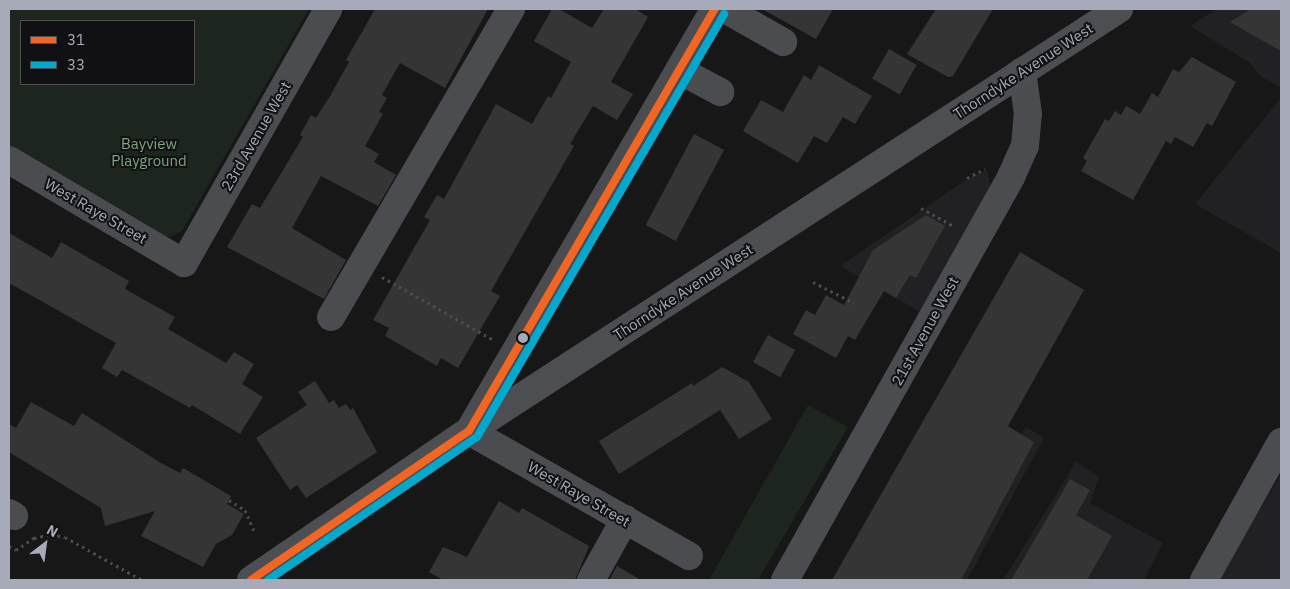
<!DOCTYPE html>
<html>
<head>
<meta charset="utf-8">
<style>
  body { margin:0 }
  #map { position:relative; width:1290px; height:589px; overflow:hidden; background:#171717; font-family:"IBM Plex Sans",sans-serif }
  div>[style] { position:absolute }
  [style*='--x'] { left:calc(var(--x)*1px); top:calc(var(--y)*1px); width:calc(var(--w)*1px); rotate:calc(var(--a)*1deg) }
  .built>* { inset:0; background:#212123 }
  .green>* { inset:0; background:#1c251e }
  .building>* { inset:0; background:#353536; transform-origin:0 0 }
  .path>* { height:3px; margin-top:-1.5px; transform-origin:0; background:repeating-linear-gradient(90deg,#4d4d51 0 2.5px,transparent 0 6.5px) }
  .minor>* { height:28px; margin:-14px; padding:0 14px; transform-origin:14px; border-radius:14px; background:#4a4c50 }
  .major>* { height:28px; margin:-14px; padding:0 14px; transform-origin:14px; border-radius:14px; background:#4d4e52 }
  .bus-1>* { height:8px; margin:-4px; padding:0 4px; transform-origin:4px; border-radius:4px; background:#f26522 }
  .bus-2>* { height:8px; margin:-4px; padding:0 4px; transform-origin:4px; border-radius:4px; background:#00a9ce }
  .dots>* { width:14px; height:14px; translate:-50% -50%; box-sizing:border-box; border:2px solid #111113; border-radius:50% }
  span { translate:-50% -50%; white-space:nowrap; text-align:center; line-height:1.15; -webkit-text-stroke:4px #111113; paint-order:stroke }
  .street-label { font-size:15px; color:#a7abb9 }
  .park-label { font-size:15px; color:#7ca681 }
  .frame { position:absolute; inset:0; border:10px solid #a7abb9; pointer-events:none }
  .legend { position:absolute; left:20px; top:20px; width:175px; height:65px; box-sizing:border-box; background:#111113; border:1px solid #4d4f55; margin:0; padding:6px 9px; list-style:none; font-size:15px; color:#a7abb9 }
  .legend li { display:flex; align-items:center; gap:10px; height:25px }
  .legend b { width:25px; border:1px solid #4d4f55 }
  .north { position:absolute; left:20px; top:519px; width:50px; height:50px; -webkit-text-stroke:4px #111113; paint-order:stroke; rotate:30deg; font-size:14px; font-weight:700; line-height:20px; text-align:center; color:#a7abb9 }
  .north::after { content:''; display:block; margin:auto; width:18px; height:22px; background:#a7abb9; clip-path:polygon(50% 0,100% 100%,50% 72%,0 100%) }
</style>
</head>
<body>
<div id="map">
  <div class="built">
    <i style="clip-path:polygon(1217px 9px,1281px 9px,1281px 88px,1259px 75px,1250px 63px,1190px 26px)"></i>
    <i style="clip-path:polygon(1281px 98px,1281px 253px,1195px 204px)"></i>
    <i style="clip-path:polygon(987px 170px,990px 185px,978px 213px,922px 313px,840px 266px,972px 176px)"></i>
    <i style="clip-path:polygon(1026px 427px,1044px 438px,972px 571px,967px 580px,938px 580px)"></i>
    <i style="clip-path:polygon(1076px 462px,1099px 477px,1090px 503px,1163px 543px,1144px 580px,1003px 580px)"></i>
    <i style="clip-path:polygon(1281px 474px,1281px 580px,1218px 580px)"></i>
  </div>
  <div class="green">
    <i style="clip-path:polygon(evenodd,9px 9px,309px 9px,182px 231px,172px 236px,159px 236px,9px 149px,9px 9px,21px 21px,194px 21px,194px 84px,21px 84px,21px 21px)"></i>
    <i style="clip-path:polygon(808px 405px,848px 427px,758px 580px,709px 580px)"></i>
  </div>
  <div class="building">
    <i style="clip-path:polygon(375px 9px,488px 9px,445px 88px,400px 63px,382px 95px,387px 98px,379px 112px,383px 114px,365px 146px,379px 154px,374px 162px,396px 175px,378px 206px,321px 176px,292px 228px,346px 260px,324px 299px,227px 247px,252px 204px,260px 208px,303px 137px,300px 135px,311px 115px,316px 118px,330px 96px,349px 62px,346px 60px)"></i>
    <i style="clip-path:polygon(552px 9px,559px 9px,592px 28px,604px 9px,635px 9px,648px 17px,611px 82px,633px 94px,617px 120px,593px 106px,570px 144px,574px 146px,491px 291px,500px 296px,458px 368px,441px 358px,437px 366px,385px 336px,389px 328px,373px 320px,430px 220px,424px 217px,437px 195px,444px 199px,496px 104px,532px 124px,548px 96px,551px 98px,571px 62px,534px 41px)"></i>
    <i style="clip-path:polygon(762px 9px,833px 9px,816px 39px)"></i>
    <i style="clip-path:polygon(936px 9px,993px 9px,953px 76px,948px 77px,907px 54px)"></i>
    <i style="clip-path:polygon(1251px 9px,1281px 9px,1281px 51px,1230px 22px)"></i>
    <i style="left:889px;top:49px;width:32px;height:34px;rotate:30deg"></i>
    <i style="clip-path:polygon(1192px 57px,1236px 82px,1212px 126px,1207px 123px,1193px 147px,1175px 137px,1171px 144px,1166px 141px,1133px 200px,1081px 171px,1087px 161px,1083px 158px,1105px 119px,1109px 121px,1115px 111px,1121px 115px,1126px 106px,1140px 114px,1152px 93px,1158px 97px,1173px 69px,1179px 72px)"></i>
    <i style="clip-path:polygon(819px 65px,872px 96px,855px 124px,843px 117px,827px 143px,814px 136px,798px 163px,743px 131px,761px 100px,783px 112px,804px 75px,811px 80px)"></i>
    <i style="left:694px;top:134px;width:34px;height:103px;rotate:28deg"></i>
    <i style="clip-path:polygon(926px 215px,945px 226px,916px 278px,910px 275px,896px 298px,884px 291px,855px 340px,848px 336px,836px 358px,793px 334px,806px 310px,815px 315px,826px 295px,844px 305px,873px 250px)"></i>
    <i style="clip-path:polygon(9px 233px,52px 258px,61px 242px,129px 281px,125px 289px,175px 317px,168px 329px,226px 363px,234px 352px,254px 364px,242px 384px,263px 397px,240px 434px,192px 405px,190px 408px,122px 370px,117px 377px,102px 368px,116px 343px,9px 283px)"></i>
    <i style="clip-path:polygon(1020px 252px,1084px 290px,1008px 426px,1034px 442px,961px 580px,832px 580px)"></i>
    <i style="left:768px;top:335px;width:31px;height:31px;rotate:29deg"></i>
    <i style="clip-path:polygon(722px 367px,749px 382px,772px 419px,739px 439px,720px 410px,619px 474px,599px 441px,692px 383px,693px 386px)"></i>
    <i style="clip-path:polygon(315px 381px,329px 403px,334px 400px,339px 408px,346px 404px,350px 410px,353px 408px,377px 452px,306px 498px,297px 485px,290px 490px,256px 438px,307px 405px,298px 392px)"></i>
    <i style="clip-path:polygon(31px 402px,74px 426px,82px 413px,161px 463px,180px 473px,183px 468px,231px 496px,227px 504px,244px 514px,232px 535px,216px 544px,203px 567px,141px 536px,155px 511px,105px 526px,101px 508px,9px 452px,9px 424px,16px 428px)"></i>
    <i style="clip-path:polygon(1070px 479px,1090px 490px,1076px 515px,1112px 536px,1087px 580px,1011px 580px)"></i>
    <i style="clip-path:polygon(499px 501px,519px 513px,522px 508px,589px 546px,575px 580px,443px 580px,429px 572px,443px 547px,467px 557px)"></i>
    <i style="clip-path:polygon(617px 566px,641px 580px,609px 580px)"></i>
  </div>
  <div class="path">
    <i style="--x:967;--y:178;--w:20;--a:-27"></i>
    <i style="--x:921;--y:208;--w:39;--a:29"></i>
    <i style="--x:382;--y:277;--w:129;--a:29.4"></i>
    <i style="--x:813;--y:282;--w:46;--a:27.1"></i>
    <i style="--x:229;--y:500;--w:19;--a:32"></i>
    <i style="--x:245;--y:510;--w:25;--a:67"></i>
    <i style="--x:9;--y:546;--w:8;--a:30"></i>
    <i style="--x:16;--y:550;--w:22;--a:-34"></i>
    <i style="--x:34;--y:538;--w:17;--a:-13"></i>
    <i style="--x:51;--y:534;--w:14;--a:12"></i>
    <i style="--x:65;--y:537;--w:88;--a:29.2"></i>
  </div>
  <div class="minor">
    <i style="--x:725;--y:9;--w:67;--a:29.6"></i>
    <i style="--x:679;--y:70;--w:47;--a:28.2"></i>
    <i style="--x:9;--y:160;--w:203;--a:30.5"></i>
    <i style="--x:184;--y:263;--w:292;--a:-60.4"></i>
    <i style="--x:331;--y:317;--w:357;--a:-59.7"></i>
    <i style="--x:9;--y:513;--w:6;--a:31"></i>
    <i style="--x:689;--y:556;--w:253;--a:-150.4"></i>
    <i style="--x:469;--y:431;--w:488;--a:-59.8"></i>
    <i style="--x:591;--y:580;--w:70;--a:-60.9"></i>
    <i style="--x:785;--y:580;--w:462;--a:-60.7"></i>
    <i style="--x:1011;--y:177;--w:34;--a:-66"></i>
    <i style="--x:1025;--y:146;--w:32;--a:-85"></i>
    <i style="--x:1028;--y:114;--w:43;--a:-97.9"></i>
    <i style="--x:1204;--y:580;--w:158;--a:-60.8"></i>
  </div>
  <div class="major">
    <i style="--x:251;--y:580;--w:264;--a:-34.4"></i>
    <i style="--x:469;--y:431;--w:775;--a:-32.99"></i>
  </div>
  <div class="bus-1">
    <i style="--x:251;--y:580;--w:264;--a:-34.4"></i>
    <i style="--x:469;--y:431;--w:488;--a:-59.8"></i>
  </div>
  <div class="bus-2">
    <i style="--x:268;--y:580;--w:253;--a:-34.4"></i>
    <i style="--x:477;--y:437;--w:490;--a:-59.7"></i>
  </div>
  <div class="dots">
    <i style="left:523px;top:338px;background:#a7abb9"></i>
  </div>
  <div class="street-label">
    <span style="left:1023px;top:71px;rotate:-33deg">Thorndyke Avenue West</span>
    <span style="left:256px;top:136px;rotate:-60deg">23rd Avenue West</span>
    <span style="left:96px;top:211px;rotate:30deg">West Raye Street</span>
    <span style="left:683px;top:292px;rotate:-33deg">Thorndyke Avenue West</span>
    <span style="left:925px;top:331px;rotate:-61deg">21st Avenue West</span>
    <span style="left:579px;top:494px;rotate:30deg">West Raye Street</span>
  </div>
  <div class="park-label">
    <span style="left:149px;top:152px">Bayview<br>Playground</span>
  </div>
  <div class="frame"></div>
  <ul class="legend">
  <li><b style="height:6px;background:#f26522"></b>31</li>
  <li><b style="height:6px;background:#00a9ce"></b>33</li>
  </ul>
  <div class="north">N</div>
</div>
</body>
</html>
